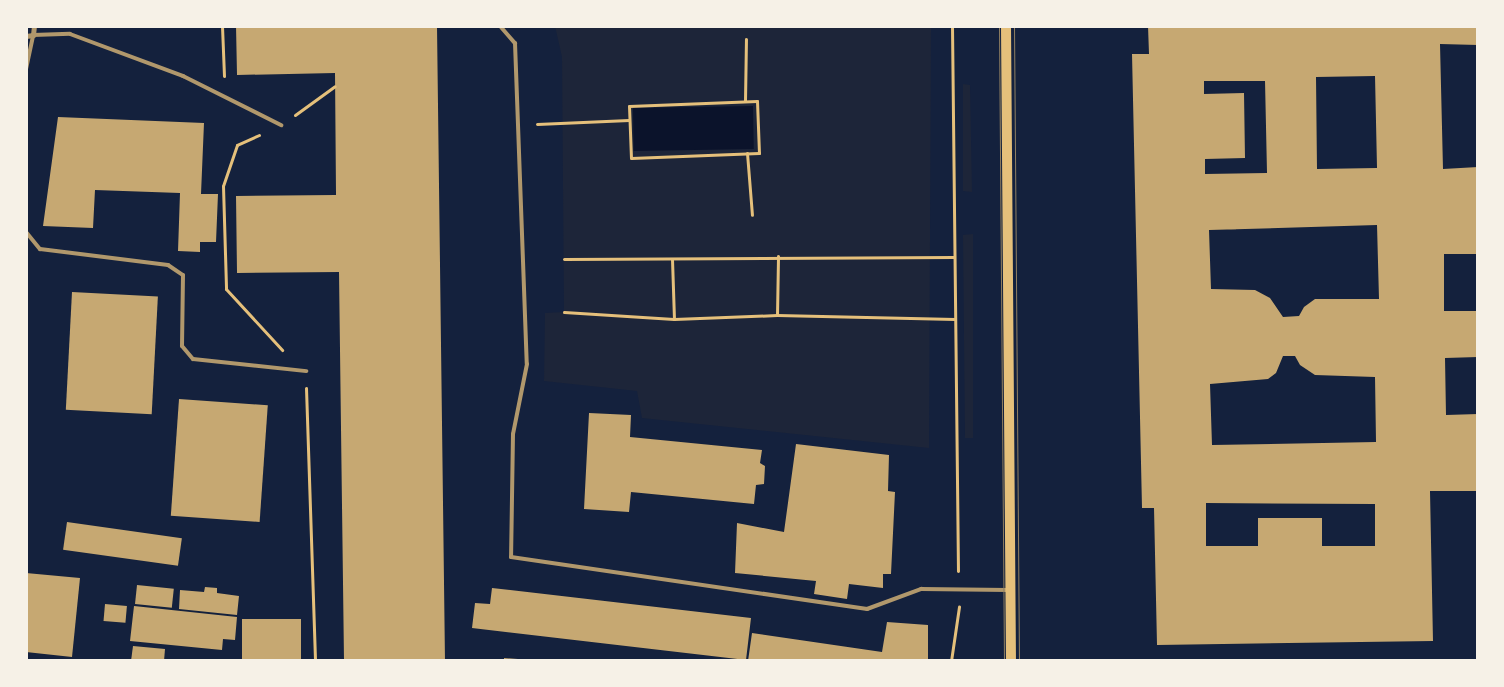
<!DOCTYPE html>
<html>
<head>
<meta charset="utf-8">
<style>
  body { margin:0 }
  #map { position:relative; width:1504px; height:687px; overflow:hidden; background:#14213d; font-family:"Varela Round",sans-serif }
  div>[style] { position:absolute }
  [style*='--x'] { left:calc(var(--x)*1px); top:calc(var(--y)*1px); width:calc(var(--w)*1px); rotate:calc(var(--a)*1deg) }
  .green>* { inset:0; background:#1d2539 }
  .water>* { inset:0; background:#0b132b; transform-origin:0 0 }
  .building>* { inset:0; background:#c6a872; transform-origin:0 0 }
  .path>* { height:3px; margin:-1.5px; padding:0 1.5px; transform-origin:1.5px; border-radius:1.5px; background:#e5c07b }
  .service>* { height:4px; margin:-2px; padding:0 2px; transform-origin:2px; border-radius:2px; background:#b1986c }
  .minor>* { height:5px; margin:-2.5px; padding:0 2.5px; transform-origin:2.5px; border-radius:2.5px; background:#b1986c }
  .secondary>* { height:10px; margin:-5px; padding:0 5px; transform-origin:5px; border-radius:5px; background:#e5c07b }
  .tram>* { height:1px; margin:-0.5px; padding:0 0.5px; transform-origin:0.5px; border-radius:0.5px; background:#918062 }
  span { translate:-50% -50%; white-space:nowrap; text-align:center; line-height:1.15; -webkit-text-stroke:4.5px #f6f1e7; paint-order:stroke }
  .frame { position:absolute; inset:0; border:28px solid #f6f1e7; pointer-events:none }
</style>
</head>
<body>
<div id="map">
  <div class="green">
    <i style="clip-path:polygon(555px 26px,931px 26px,929px 448px,642px 418px,637px 391px,544px 381px,545px 313px,564px 312px,562px 57px)"></i>
    <i style="clip-path:polygon(963px 84px,970px 85px,972px 192px,963px 191px)"></i>
    <i style="clip-path:polygon(973px 234px,973px 438px,965px 438px,963px 235px)"></i>
  </div>
  <div class="water">
    <i style="left:753px;top:106px;width:43px;height:120px;rotate:89deg"></i>
  </div>
  <div class="building">
    <i style="clip-path:polygon(236px 26px,437px 26px,445px 661px,344px 661px,339px 272px,237px 273px,236px 196px,336px 195px,335px 73px,237px 75px)"></i>
    <i style="clip-path:polygon(evenodd,1148px 26px,1478px 26px,1478px 45px,1440px 44px,1443px 169px,1478px 167px,1478px 254px,1444px 254px,1444px 311px,1478px 311px,1478px 357px,1445px 358px,1446px 415px,1478px 414px,1478px 491px,1430px 491px,1433px 641px,1157px 645px,1154px 508px,1142px 508px,1132px 54px,1149px 54px,1148px 26px,1375px 76px,1377px 168px,1317px 169px,1316px 77px,1375px 76px,1148px 26px,1204px 81px,1265px 81px,1267px 173px,1205px 174px,1205px 159px,1245px 158px,1244px 93px,1204px 94px,1204px 81px,1148px 26px,1377px 225px,1379px 299px,1315px 299px,1304px 307px,1299px 316px,1283px 317px,1270px 298px,1255px 290px,1211px 289px,1209px 230px,1377px 225px,1148px 26px,1283px 356px,1295px 356px,1300px 365px,1315px 375px,1375px 377px,1376px 442px,1212px 445px,1210px 384px,1268px 379px,1276px 373px,1283px 356px,1148px 26px,1206px 503px,1375px 504px,1375px 546px,1322px 546px,1322px 518px,1258px 518px,1258px 546px,1206px 546px,1206px 503px)"></i>
    <i style="clip-path:polygon(58px 117px,204px 123px,201px 194px,218px 194px,216px 242px,200px 242px,200px 252px,178px 251px,180px 193px,95px 190px,93px 228px,43px 226px)"></i>
    <i style="left:72px;top:292px;width:86px;height:118px;rotate:3deg"></i>
    <i style="left:179px;top:399px;width:89px;height:117px;rotate:4deg"></i>
    <i style="clip-path:polygon(589px 413px,631px 415px,630px 437px,762px 450px,760px 463px,765px 466px,764px 484px,756px 485px,754px 504px,631px 492px,629px 512px,584px 509px)"></i>
    <i style="clip-path:polygon(796px 444px,889px 455px,888px 491px,895px 492px,891px 574px,883px 574px,883px 588px,849px 584px,847px 599px,814px 594px,816px 581px,735px 573px,737px 523px,784px 532px)"></i>
    <i style="left:67px;top:522px;width:116px;height:28px;rotate:8deg"></i>
    <i style="clip-path:polygon(26px 573px,80px 578px,72px 657px,26px 652px)"></i>
    <i style="left:137px;top:585px;width:37px;height:19px;rotate:6deg"></i>
    <i style="clip-path:polygon(205px 587px,217px 588px,217px 593px,239px 596px,237px 615px,179px 609px,180px 590px,204px 592px)"></i>
    <i style="clip-path:polygon(492px 588px,751px 618px,746px 660px,472px 628px,475px 603px,490px 604px)"></i>
    <i style="left:105px;top:604px;width:22px;height:17px;rotate:5deg"></i>
    <i style="clip-path:polygon(134px 606px,237px 617px,235px 640px,223px 639px,222px 650px,130px 641px)"></i>
    <i style="left:242px;top:619px;width:59px;height:42px"></i>
    <i style="clip-path:polygon(887px 622px,928px 625px,928px 661px,748px 661px,752px 633px,882px 652px)"></i>
    <i style="clip-path:polygon(133px 646px,165px 649px,164px 661px,131px 661px)"></i>
    <i style="clip-path:polygon(504px 658px,518px 659px,518px 661px,504px 661px)"></i>
  </div>
  <div class="path">
    <i style="--x:222;--y:26;--w:50;--a:87.7"></i>
    <i style="--x:952;--y:26;--w:545;--a:89.37"></i>
    <i style="--x:745;--y:101;--w:62;--a:-89.1"></i>
    <i style="--x:757;--y:101;--w:52;--a:87.8"></i>
    <i style="--x:759;--y:153;--w:128;--a:177.8"></i>
    <i style="--x:631;--y:158;--w:52;--a:-92.2"></i>
    <i style="--x:629;--y:106;--w:128;--a:-2.2"></i>
    <i style="--x:295;--y:115;--w:49;--a:-35.9"></i>
    <i style="--x:537;--y:124;--w:92;--a:-2.5"></i>
    <i style="--x:259;--y:135;--w:24;--a:156"></i>
    <i style="--x:237;--y:145;--w:43;--a:108.9"></i>
    <i style="--x:223;--y:186;--w:103;--a:88.3"></i>
    <i style="--x:226;--y:289;--w:83;--a:47.4"></i>
    <i style="--x:747;--y:153;--w:62;--a:85.4"></i>
    <i style="--x:564;--y:259;--w:390;--a:-0.3"></i>
    <i style="--x:672;--y:259;--w:60;--a:88.1"></i>
    <i style="--x:564;--y:312;--w:110;--a:3.6"></i>
    <i style="--x:674;--y:319;--w:103;--a:-2.2"></i>
    <i style="--x:777;--y:315;--w:178;--a:1.3"></i>
    <i style="--x:777;--y:315;--w:59;--a:-89"></i>
    <i style="--x:306;--y:388;--w:273;--a:88.1"></i>
    <i style="--x:951;--y:661;--w:55;--a:-81.6"></i>
  </div>
  <div class="service">
    <i style="--x:500;--y:26;--w:23;--a:49"></i>
    <i style="--x:515;--y:43;--w:321;--a:87.9"></i>
    <i style="--x:527;--y:364;--w:71;--a:101.3"></i>
    <i style="--x:513;--y:434;--w:123;--a:90.9"></i>
    <i style="--x:511;--y:557;--w:360;--a:8.3"></i>
    <i style="--x:867;--y:609;--w:58;--a:-20.3"></i>
    <i style="--x:921;--y:589;--w:87;--a:0.7"></i>
    <i style="--x:26;--y:69;--w:35;--a:-78"></i>
    <i style="--x:33;--y:35;--w:37;--a:-2"></i>
    <i style="--x:70;--y:34;--w:121;--a:20.4"></i>
    <i style="--x:183;--y:76;--w:110;--a:26.6"></i>
    <i style="--x:26;--y:232;--w:22;--a:51"></i>
    <i style="--x:40;--y:249;--w:129;--a:7.1"></i>
    <i style="--x:168;--y:265;--w:18;--a:34"></i>
    <i style="--x:183;--y:275;--w:71;--a:90.8"></i>
    <i style="--x:182;--y:346;--w:17;--a:50"></i>
    <i style="--x:193;--y:359;--w:114;--a:6.1"></i>
  </div>
  <div class="minor">
    <i style="--x:26;--y:36;--w:7;--a:-8"></i>
    <i style="--x:33;--y:35;--w:9;--a:-84"></i>
  </div>
  <div class="secondary">
    <i style="--x:1006;--y:26;--w:635;--a:89.55"></i>
  </div>
  <div class="tram">
    <i style="--x:999;--y:26;--w:635;--a:89.55"></i>
    <i style="--x:1014;--y:26;--w:635;--a:89.55"></i>
  </div>
  <div class="frame"></div>
</div>
</body>
</html>
